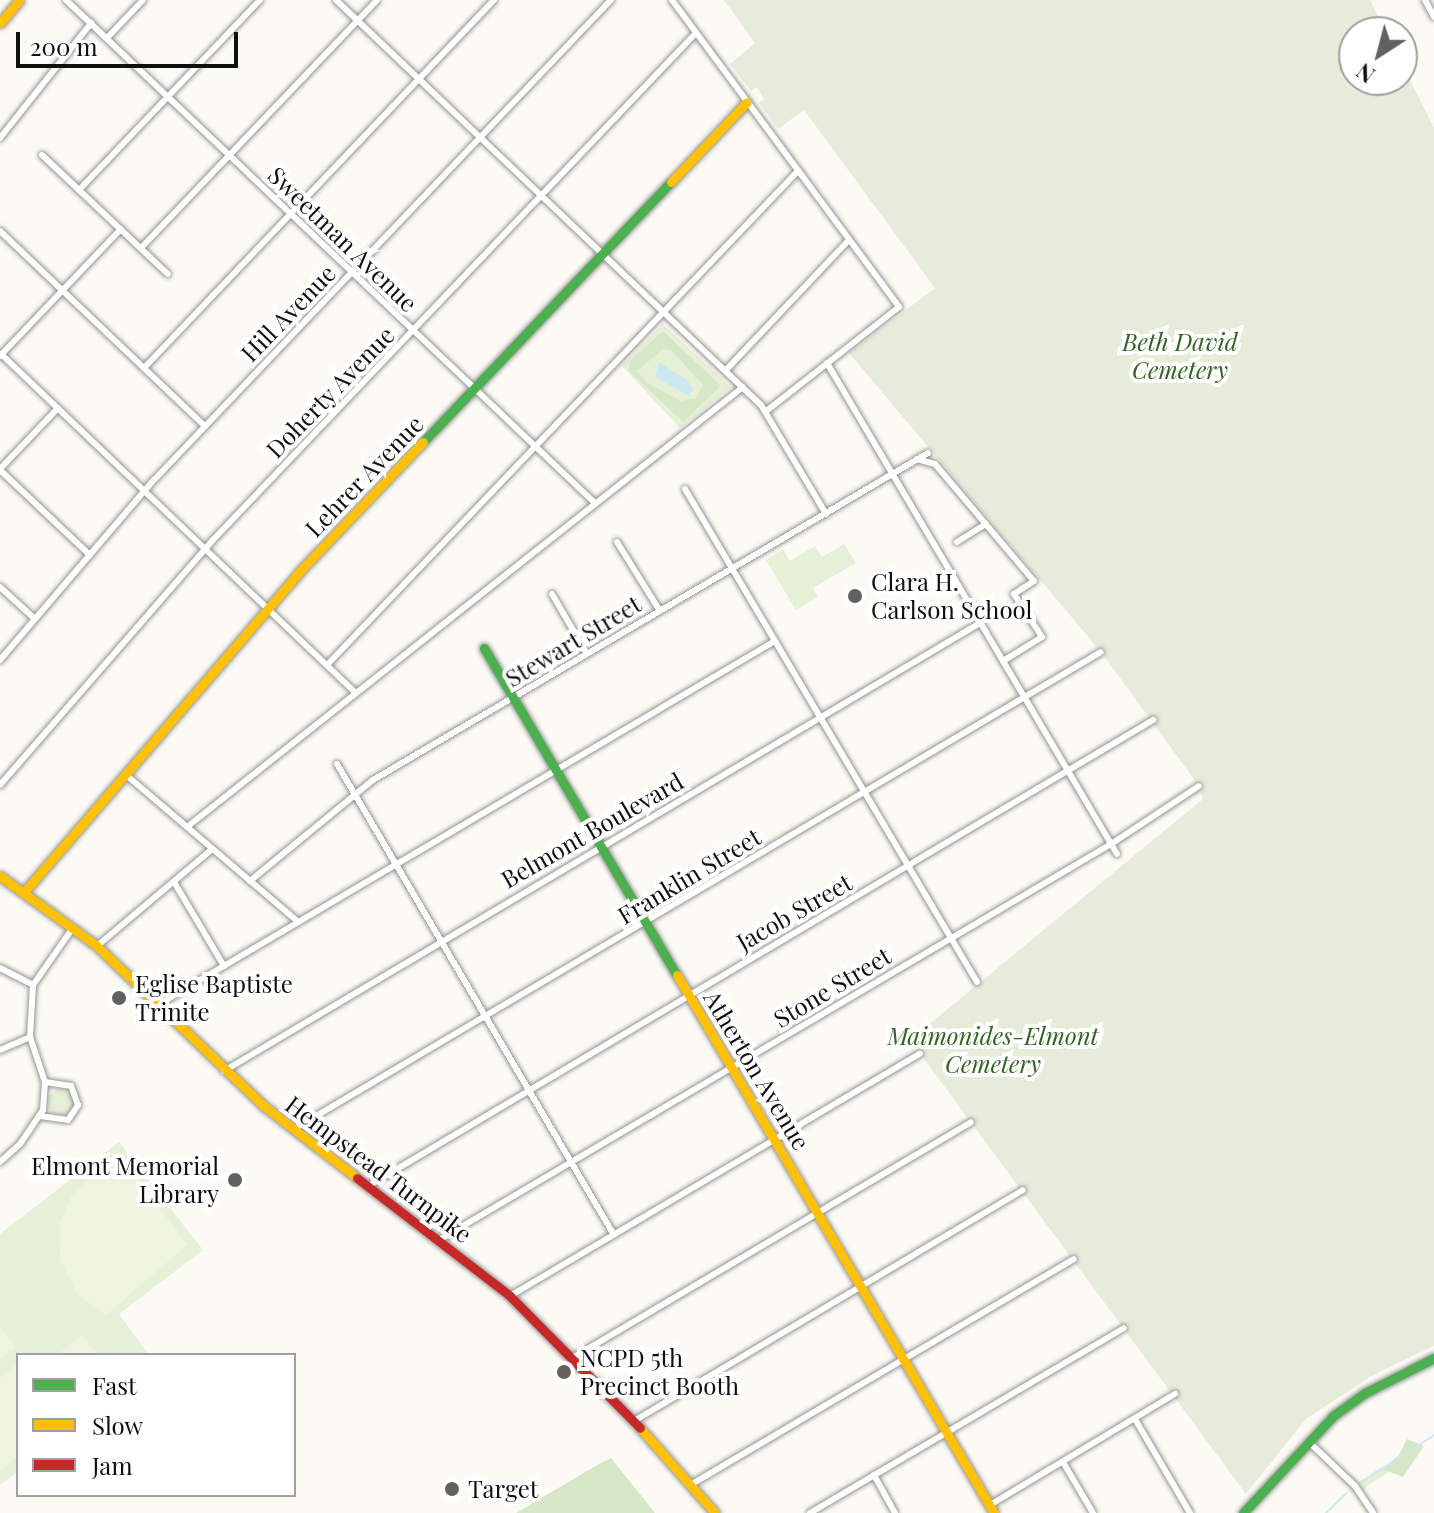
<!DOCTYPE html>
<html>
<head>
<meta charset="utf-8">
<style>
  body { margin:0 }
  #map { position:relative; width:1434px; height:1513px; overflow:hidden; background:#fbfaf5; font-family:"Playfair Display",serif }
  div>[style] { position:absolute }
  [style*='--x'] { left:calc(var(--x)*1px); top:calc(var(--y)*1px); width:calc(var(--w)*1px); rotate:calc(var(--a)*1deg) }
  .green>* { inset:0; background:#e6f0d6 }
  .round { border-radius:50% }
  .forest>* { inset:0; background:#d6e7c5 }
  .cemetery>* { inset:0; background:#e7ecda }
  .pitch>* { inset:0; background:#eef4e0 }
  .water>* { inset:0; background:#cde7f3 }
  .stream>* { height:2px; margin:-1px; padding:0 1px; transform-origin:1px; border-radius:1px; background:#cde7f3 }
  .roads { filter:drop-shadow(0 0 2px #959593) drop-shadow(0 0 2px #959593) }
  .street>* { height:6px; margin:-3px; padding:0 3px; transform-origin:3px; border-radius:3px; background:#fefefe }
  .fast>* { height:9px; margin:-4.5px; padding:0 4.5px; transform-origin:4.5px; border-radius:4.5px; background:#4caf50 }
  .slow>* { height:9px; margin:-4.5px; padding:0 4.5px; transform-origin:4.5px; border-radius:4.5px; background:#ffc107 }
  .jam>* { height:9px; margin:-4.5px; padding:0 4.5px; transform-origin:4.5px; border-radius:4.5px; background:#c62828 }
  .dots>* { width:22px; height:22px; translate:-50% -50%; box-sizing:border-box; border:4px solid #fff; border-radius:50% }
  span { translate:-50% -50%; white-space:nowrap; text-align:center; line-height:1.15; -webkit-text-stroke:8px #fff; paint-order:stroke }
  .street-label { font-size:24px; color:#0f0f0f }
  .park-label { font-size:24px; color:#326323; font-style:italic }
  .poi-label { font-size:24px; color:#0f0f0f }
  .left { translate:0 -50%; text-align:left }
  .right { translate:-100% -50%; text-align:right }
  .legend { position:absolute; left:16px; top:1353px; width:280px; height:144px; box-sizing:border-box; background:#fff; border:2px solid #9f9f9f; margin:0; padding:10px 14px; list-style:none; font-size:24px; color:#0f0f0f }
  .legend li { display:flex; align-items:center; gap:16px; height:40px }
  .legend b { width:40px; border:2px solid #9f9f9f }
  .north { position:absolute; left:1338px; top:16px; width:80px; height:80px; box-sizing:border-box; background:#fff; border:2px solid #9f9f9f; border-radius:50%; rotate:216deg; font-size:22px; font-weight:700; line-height:32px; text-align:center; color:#0f0f0f }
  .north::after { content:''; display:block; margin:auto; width:28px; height:36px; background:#626160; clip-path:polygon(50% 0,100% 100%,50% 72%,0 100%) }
  .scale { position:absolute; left:16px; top:32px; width:222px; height:36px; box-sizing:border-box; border:4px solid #0f0f0f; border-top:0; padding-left:10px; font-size:24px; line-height:28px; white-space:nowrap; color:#0f0f0f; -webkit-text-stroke:6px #fff; paint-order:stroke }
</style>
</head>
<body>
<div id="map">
  <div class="green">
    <i style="clip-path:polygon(663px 324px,731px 387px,680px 428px,622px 366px)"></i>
    <i style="clip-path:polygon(844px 544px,856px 563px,813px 588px,818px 597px,796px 610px,766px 560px,783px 549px,790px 561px,815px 546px,822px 557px)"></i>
    <i class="round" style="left:48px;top:1089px;width:26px;height:26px"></i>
    <i style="clip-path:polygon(119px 1142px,203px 1250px,119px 1314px,149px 1355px,18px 1355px,18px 1471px,0 1485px,0 1234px)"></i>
    <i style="clip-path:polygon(1386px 1464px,1383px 1469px,1389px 1472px,1363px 1489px,1357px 1483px)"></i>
  </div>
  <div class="forest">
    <i style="clip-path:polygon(evenodd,663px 331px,721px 386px,683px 422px,628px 370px,631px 360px,663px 331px,663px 349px,671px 350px,703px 385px,696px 398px,681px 401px,647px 383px,637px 371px,663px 349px)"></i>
    <i style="clip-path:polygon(1407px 1439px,1424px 1446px,1403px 1477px,1382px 1469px,1399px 1455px)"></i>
    <i style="clip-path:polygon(611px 1458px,655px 1513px,516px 1513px,599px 1464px)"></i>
  </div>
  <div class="cemetery">
    <i style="clip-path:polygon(724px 0,1370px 0,1386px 32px,1354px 32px,1354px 80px,1402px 80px,1402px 64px,1434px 128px,1434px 1346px,1373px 1375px,1306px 1419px,1246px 1494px,910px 1040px,1203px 799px,1199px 786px,1101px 652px,849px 353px,935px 288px,804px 110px,778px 129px,759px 103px,764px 99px,757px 87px,751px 91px,730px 64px,755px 43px)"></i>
  </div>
  <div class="pitch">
    <i style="clip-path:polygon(126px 1163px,187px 1245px,106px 1315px,77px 1294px,60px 1260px,59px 1224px,71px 1197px,95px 1174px)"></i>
    <i style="clip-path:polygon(0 1328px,16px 1347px,0 1360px)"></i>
    <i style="clip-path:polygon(82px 1335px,98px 1355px,57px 1355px)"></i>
    <i style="clip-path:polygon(18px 1363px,18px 1456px,0 1471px,0 1378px)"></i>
  </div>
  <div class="water">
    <i style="clip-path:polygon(659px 362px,687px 380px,693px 389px,689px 396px,655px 377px)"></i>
  </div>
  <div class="stream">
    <i style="--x:1362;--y:1482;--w:86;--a:-33.1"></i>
    <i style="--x:1326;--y:1513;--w:28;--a:-44"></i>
  </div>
  <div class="roads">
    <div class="street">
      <i style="--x:66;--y:0;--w:730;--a:43.56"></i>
      <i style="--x:336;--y:0;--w:587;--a:43.62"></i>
      <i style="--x:761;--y:405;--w:127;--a:59.2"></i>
      <i style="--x:672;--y:0;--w:382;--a:53.5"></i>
      <i style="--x:899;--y:307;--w:170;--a:141.9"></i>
      <i style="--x:1425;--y:0;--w:19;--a:62"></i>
      <i style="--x:107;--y:38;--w:52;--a:-46.5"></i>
      <i style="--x:0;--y:138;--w:147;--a:-51.6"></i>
      <i style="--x:42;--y:155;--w:173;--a:43.4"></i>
      <i style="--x:79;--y:190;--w:262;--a:-46.4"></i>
      <i style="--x:0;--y:231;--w:283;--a:43.6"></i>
      <i style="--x:141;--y:248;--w:342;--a:-46.4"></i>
      <i style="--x:1;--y:354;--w:489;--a:43.7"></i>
      <i style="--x:0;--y:356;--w:175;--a:-46.4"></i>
      <i style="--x:827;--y:363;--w:570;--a:59.43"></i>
      <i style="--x:144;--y:368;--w:508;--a:-46.44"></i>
      <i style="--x:726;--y:370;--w:179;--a:-46.6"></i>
      <i style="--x:917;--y:459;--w:19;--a:16"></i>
      <i style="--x:935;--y:464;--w:153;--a:49.8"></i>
      <i style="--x:1034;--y:581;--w:24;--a:147"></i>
      <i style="--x:1014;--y:594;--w:51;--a:56.9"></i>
      <i style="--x:1042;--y:637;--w:46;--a:148.4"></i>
      <i style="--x:0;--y:469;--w:84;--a:-46.4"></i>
      <i style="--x:0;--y:470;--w:124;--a:43.4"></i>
      <i style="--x:685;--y:489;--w:573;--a:59.36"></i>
      <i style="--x:617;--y:542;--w:81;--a:58.1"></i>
      <i style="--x:957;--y:542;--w:34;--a:-32"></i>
      <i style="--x:0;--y:587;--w:47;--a:42.4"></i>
      <i style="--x:552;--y:594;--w:69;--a:59.7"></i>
      <i style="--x:0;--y:660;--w:237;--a:-49.5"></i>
      <i style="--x:154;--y:480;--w:663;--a:-46.41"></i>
      <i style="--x:327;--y:665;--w:683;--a:-46.37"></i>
      <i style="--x:337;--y:764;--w:546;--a:59.54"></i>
      <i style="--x:125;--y:774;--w:228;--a:40.5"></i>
      <i style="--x:0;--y:785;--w:323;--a:-49"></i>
      <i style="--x:212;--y:541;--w:702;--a:-46.39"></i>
      <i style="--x:187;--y:827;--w:709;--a:-38.36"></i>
      <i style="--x:250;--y:881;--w:159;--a:-39.4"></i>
      <i style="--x:373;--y:780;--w:644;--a:-30.51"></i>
      <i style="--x:174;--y:882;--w:98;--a:59.2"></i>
      <i style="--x:97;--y:946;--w:150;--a:-40.1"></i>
      <i style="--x:0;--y:968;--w:37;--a:27"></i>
      <i style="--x:33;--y:985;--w:68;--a:-55.1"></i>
      <i style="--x:156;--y:1006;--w:719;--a:-30.53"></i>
      <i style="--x:0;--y:1050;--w:33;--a:-23"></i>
      <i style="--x:224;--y:1071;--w:879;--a:-30.65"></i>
      <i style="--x:40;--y:1116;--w:28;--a:8"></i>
      <i style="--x:68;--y:1120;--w:18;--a:-56"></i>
      <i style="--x:78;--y:1105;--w:20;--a:-110"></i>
      <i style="--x:71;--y:1086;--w:26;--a:-171"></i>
      <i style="--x:294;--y:1129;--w:937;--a:-30.59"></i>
      <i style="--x:0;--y:1162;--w:27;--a:-42"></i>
      <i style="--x:20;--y:1144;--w:41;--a:-55.9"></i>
      <i style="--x:43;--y:1110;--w:28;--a:-86"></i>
      <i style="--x:45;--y:1082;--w:47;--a:-108.4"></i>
      <i style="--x:30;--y:1037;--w:52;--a:-86.7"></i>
      <i style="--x:370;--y:1185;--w:911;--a:-30.7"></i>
      <i style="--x:439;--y:1240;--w:780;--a:-30.51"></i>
      <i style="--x:1111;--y:844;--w:105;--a:-33.4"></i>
      <i style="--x:510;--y:1296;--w:476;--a:-30.6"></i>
      <i style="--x:574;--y:1357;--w:461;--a:-30.6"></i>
      <i style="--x:1135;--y:1419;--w:109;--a:59.7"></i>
      <i style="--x:634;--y:1421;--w:452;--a:-30.7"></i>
      <i style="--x:1309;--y:1442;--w:64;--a:43.7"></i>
      <i style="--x:1355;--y:1486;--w:32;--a:56"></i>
      <i style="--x:1063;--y:1462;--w:59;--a:59.5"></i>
      <i style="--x:874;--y:1475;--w:43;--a:61.1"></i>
      <i style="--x:692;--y:1484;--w:443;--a:-30.5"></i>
      <i style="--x:990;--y:1505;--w:216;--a:-31"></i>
      <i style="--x:810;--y:1513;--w:364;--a:-30.5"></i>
    </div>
    <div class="fast">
      <i style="--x:423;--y:442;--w:359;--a:-46.4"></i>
      <i style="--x:484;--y:648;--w:380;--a:59.5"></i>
      <i style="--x:1243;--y:1513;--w:132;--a:-47.1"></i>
      <i style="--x:1333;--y:1416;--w:39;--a:-36"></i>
      <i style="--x:1365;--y:1393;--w:77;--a:-26.9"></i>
    </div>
    <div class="slow">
      <i style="--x:0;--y:23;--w:30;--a:-50"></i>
      <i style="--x:671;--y:182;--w:110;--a:-46.5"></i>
      <i style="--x:0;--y:876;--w:120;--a:35.8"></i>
      <i style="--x:97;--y:946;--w:231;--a:43.8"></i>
      <i style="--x:264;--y:1106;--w:118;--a:37.7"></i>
      <i style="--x:25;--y:891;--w:422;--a:-49.3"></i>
      <i style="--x:300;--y:571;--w:178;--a:-46.4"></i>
      <i style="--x:677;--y:975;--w:624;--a:59.49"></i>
      <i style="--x:640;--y:1428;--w:113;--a:48.6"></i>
    </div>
    <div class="jam">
      <i style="--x:357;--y:1178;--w:193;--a:37.6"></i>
      <i style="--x:510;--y:1296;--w:185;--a:45.4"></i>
    </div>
  </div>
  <div class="dots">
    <i style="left:855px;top:596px;background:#626160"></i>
    <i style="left:119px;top:998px;background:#626160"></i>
    <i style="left:235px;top:1180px;background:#626160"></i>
    <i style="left:564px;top:1372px;background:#626160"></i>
    <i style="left:452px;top:1489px;background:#626160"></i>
  </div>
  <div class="street-label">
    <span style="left:343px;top:239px;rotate:44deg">Sweetman Avenue</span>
    <span style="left:288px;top:313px;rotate:-46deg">Hill Avenue</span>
    <span style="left:330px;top:392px;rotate:-46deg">Doherty Avenue</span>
    <span style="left:364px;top:476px;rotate:-46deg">Lehrer Avenue</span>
    <span style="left:573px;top:641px;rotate:-31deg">Stewart Street</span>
    <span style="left:592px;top:830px;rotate:-30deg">Belmont Boulevard</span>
    <span style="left:689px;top:876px;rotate:-31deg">Franklin Street</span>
    <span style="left:794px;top:912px;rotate:-30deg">Jacob Street</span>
    <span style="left:832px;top:987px;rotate:-31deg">Stone Street</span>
    <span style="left:757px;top:1070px;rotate:59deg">Atherton Avenue</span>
    <span style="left:379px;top:1169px;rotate:37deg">Hempstead Turnpike</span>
  </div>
  <div class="park-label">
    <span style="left:1180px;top:356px">Beth David<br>Cemetery</span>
    <span style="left:993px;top:1050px">Maimonides-Elmont<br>Cemetery</span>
  </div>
  <div class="poi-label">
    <span class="left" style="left:871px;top:596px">Clara H.<br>Carlson School</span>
    <span class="left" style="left:135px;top:998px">Eglise Baptiste<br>Trinite</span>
    <span class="right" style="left:219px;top:1180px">Elmont Memorial<br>Library</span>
    <span class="left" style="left:580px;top:1372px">NCPD 5th<br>Precinct Booth</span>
    <span class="left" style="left:468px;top:1489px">Target</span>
  </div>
  <ul class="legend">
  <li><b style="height:10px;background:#4caf50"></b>Fast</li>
  <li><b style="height:10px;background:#ffc107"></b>Slow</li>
  <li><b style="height:10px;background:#c62828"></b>Jam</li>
  </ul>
  <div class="north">N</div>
  <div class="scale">200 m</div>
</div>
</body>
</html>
